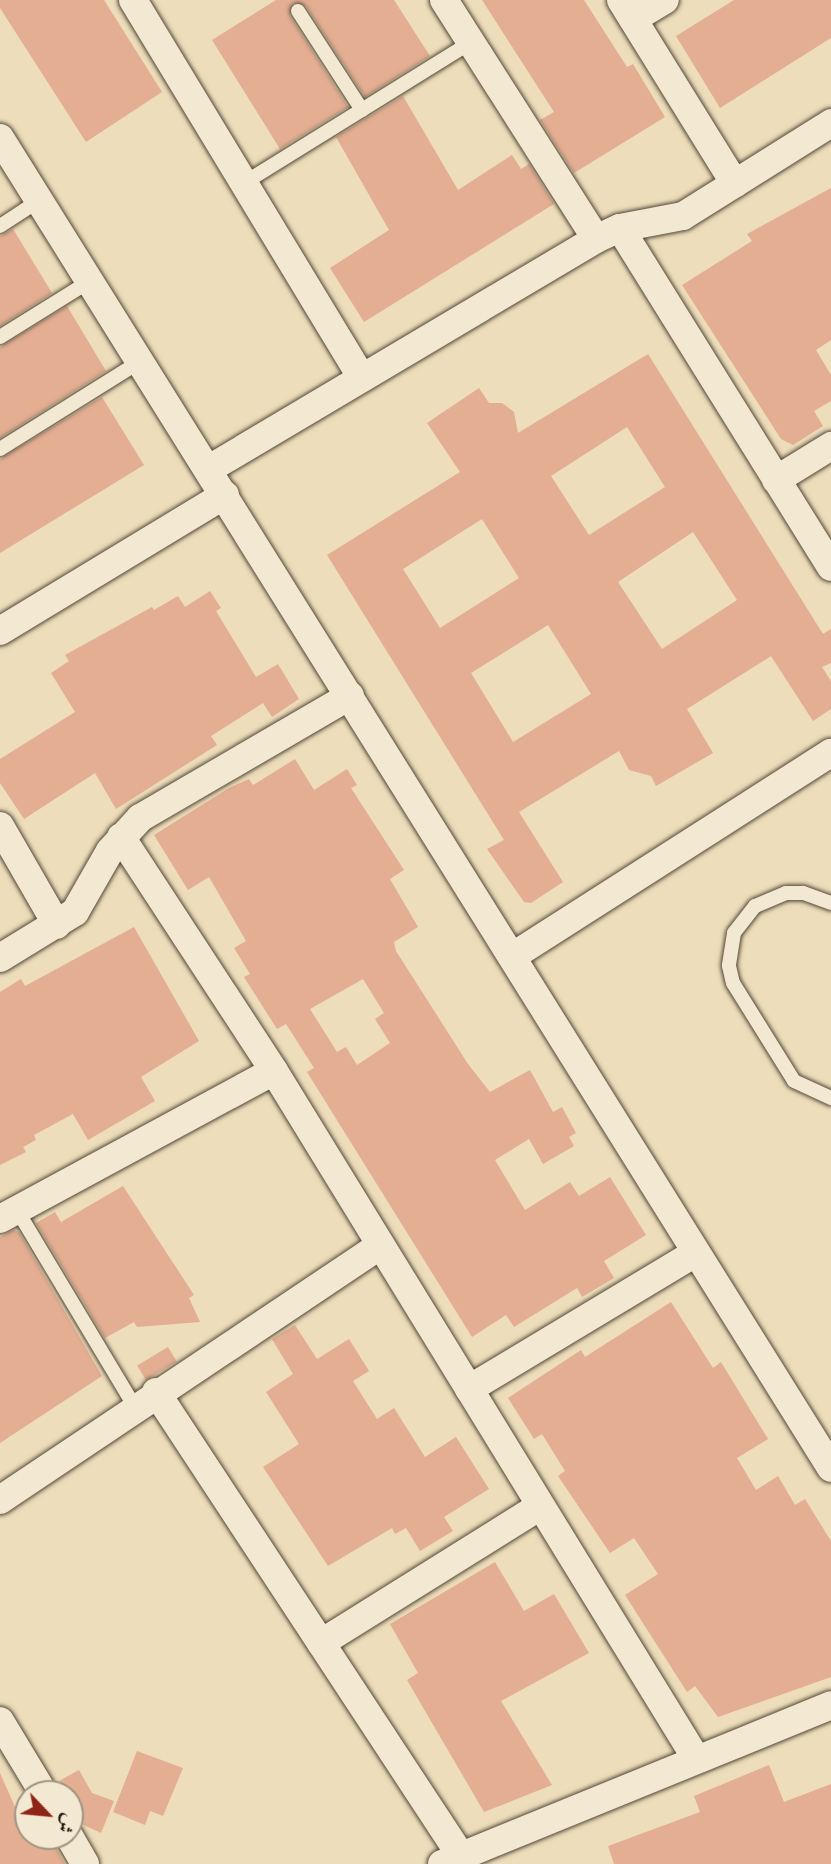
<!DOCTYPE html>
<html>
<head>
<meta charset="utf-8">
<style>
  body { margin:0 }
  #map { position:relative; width:831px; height:1864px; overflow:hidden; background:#edddba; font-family:Vollkorn,Amiri,serif }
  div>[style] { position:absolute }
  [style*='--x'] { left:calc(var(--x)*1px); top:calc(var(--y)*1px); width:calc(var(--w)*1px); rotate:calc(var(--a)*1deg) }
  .building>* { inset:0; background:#e3ae92; transform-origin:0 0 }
  .roads { filter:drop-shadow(0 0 2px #534838) drop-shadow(0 0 2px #534838) }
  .lane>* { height:14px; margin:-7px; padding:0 7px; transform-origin:7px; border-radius:7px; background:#f3e9d2 }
  .street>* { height:28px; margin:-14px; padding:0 14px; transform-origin:14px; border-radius:14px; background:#f3e9d2 }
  span { translate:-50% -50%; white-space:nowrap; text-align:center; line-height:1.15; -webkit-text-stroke:7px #f3e9d2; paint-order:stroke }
  .north { position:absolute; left:14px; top:1780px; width:70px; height:70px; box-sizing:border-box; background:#f3e9d2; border:2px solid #9f9583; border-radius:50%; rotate:116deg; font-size:19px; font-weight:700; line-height:28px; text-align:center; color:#20160c }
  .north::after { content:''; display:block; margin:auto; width:24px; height:32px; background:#8f2418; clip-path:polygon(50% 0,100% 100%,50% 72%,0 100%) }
</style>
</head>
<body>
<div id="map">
  <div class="building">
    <i style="clip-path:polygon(0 0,104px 0,162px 92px,86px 142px,0 8px)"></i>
    <i style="clip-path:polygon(276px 0,394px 0,430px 56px,365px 97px,306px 6px,293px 3px,290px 16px,348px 107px,280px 149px,212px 40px)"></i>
    <i style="clip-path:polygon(482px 0,584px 0,627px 67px,633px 64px,665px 117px,574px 173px,540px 120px,554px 112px)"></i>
    <i style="clip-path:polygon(734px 0,831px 0,831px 38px,720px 108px,676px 36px)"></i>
    <i style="clip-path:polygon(403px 96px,458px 190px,512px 155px,521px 169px,529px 164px,554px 204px,364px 322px,330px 268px,389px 230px,336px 137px)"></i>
    <i style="clip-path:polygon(831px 188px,831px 340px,816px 350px,831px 375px,831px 401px,814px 411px,823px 426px,793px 445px,781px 439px,682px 285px,752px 241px,747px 234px)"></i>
    <i style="clip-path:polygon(13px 229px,52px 293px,0 326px,0 236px)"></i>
    <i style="clip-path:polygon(67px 306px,106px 371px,0 438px,0 347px)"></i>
    <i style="clip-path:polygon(evenodd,648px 354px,823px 634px,831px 629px,831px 663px,822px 667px,831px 681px,831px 709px,813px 721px,771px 656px,687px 709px,713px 753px,656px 786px,651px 776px,629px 770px,619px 751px,519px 812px,563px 882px,531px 903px,524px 902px,487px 849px,504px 840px,327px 555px,460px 472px,427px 423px,479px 388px,489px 403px,502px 403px,514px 412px,518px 433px,648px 354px,627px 427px,665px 487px,589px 535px,551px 476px,627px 427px,648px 354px,482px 519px,519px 578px,440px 628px,403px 569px,482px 519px,648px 354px,693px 532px,737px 600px,662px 649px,618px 582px,693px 532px,648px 354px,548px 625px,591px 694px,513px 742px,471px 673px,548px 625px)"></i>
    <i style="clip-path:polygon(102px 397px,144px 465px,0 553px,0 459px)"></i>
    <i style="clip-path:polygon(210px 591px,221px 608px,216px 611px,256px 677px,278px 664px,299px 699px,272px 717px,263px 703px,211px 736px,217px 745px,116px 809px,95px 773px,24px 819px,0 783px,0 759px,75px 712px,51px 673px,69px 661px,65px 655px,152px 607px,154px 610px,178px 596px,185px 607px)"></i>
    <i style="clip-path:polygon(evenodd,295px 759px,314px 790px,347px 769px,357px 785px,351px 788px,404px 870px,390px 879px,418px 927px,394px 942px,396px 951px,468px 1064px,490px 1092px,530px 1070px,553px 1112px,562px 1107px,576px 1133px,569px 1137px,574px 1146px,543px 1164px,529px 1139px,495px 1160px,525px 1210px,570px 1182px,579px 1196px,610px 1177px,646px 1235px,604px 1261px,614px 1278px,582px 1297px,577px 1288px,514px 1327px,506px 1315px,472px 1337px,307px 1072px,314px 1068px,286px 1024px,277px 1029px,244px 977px,250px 974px,234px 948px,246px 941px,209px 877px,188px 890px,154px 835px,229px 788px,249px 779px,253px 785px,295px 759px,363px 979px,384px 1013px,375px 1019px,390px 1043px,357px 1065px,346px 1047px,337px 1052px,310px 1009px,363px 979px)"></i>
    <i style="clip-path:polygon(134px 927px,199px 1041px,141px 1077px,155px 1101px,88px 1140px,73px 1114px,34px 1135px,36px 1140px,23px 1147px,26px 1152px,0 1165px,0 992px,21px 979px,25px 986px)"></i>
    <i style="clip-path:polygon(123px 1186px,194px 1295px,189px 1298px,200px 1322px,137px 1327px,134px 1322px,105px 1338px,36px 1223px,55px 1212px,61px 1222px)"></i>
    <i style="clip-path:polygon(14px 1230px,19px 1232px,102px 1376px,0 1443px,0 1237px)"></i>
    <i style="clip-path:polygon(671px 1302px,713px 1368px,721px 1362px,768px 1439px,737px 1458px,756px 1490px,778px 1476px,795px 1505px,805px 1499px,831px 1541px,831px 1677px,718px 1717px,695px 1686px,687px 1692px,625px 1595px,658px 1574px,634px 1538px,610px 1553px,558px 1476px,565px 1471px,542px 1434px,534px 1439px,508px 1398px,581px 1350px,585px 1357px)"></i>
    <i style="clip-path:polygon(295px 1325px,317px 1359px,349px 1339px,369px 1371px,353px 1381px,377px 1419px,394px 1408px,425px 1457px,456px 1437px,489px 1489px,444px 1517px,453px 1531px,420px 1551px,406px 1528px,395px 1534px,392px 1528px,328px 1566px,263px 1467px,299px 1444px,266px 1392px,293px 1374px,272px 1339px)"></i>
    <i style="left:168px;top:1347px;width:17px;height:36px;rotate:59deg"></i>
    <i style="clip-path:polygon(495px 1562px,524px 1611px,554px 1594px,589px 1653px,501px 1701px,552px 1785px,484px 1812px,407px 1680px,418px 1673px,390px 1624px)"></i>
    <i style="clip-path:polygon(137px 1751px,183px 1768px,163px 1816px,150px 1811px,145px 1825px,113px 1812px)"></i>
    <i style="clip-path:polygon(769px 1765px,784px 1802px,831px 1784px,831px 1864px,614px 1864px,608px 1846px,700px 1812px,694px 1796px)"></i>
    <i style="clip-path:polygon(79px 1770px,92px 1793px,114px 1801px,101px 1833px,77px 1822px,80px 1816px,70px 1794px,59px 1781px)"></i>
    <i style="clip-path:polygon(0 1773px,28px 1836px,49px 1836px,65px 1864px,0 1864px)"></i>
  </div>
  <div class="roads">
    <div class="lane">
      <i style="--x:298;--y:11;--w:118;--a:57.1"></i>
      <i style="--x:244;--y:183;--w:267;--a:-31.8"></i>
      <i style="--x:0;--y:226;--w:45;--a:-33.3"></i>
      <i style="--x:0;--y:337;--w:106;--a:-31.9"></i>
      <i style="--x:0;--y:449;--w:166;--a:-32"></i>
      <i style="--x:831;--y:903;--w:30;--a:-160"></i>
      <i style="--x:803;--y:893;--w:17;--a:180"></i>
      <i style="--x:786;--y:893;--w:34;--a:157"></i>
      <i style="--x:755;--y:906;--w:34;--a:128"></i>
      <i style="--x:734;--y:933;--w:33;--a:99"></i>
      <i style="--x:729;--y:966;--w:17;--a:77"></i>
      <i style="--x:733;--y:983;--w:115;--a:58.1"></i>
      <i style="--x:794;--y:1081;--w:41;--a:24.7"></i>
      <i style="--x:17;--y:1210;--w:230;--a:59.1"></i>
    </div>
    <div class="street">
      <i style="--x:133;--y:0;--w:441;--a:58.8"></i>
      <i style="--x:444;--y:0;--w:283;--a:57.5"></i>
      <i style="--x:621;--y:0;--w:216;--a:58.2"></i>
      <i style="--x:633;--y:19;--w:37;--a:-31"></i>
      <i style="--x:0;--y:138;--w:1568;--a:58"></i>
      <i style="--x:620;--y:228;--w:399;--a:58.1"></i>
      <i style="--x:209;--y:469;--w:450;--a:-30.7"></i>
      <i style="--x:596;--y:239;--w:26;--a:-25"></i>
      <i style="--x:620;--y:228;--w:64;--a:-10.8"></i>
      <i style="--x:683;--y:216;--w:175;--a:-32.1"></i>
      <i style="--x:776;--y:480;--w:65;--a:-31.7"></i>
      <i style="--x:0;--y:631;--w:263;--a:-31.2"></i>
      <i style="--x:0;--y:826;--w:114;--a:60.1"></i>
      <i style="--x:121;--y:837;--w:280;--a:56.8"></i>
      <i style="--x:274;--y:1071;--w:808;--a:58.45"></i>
      <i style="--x:513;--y:956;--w:377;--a:-32.6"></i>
      <i style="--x:0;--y:958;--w:88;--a:-31.5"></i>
      <i style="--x:75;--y:912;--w:70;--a:-60.2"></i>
      <i style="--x:110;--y:851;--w:45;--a:-47.7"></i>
      <i style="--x:140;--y:818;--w:243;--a:-30.2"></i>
      <i style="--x:0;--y:1219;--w:311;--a:-28.4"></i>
      <i style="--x:469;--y:1389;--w:264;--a:-31"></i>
      <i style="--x:156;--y:1392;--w:555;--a:56.68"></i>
      <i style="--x:0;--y:1500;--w:458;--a:-33.8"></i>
      <i style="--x:321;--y:1643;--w:258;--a:-32"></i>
      <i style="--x:0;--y:1721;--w:85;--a:58.9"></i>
      <i style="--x:69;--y:1836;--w:32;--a:60"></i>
      <i style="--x:442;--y:1864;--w:420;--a:-22.2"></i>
    </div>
  </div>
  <div class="north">ش</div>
</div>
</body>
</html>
